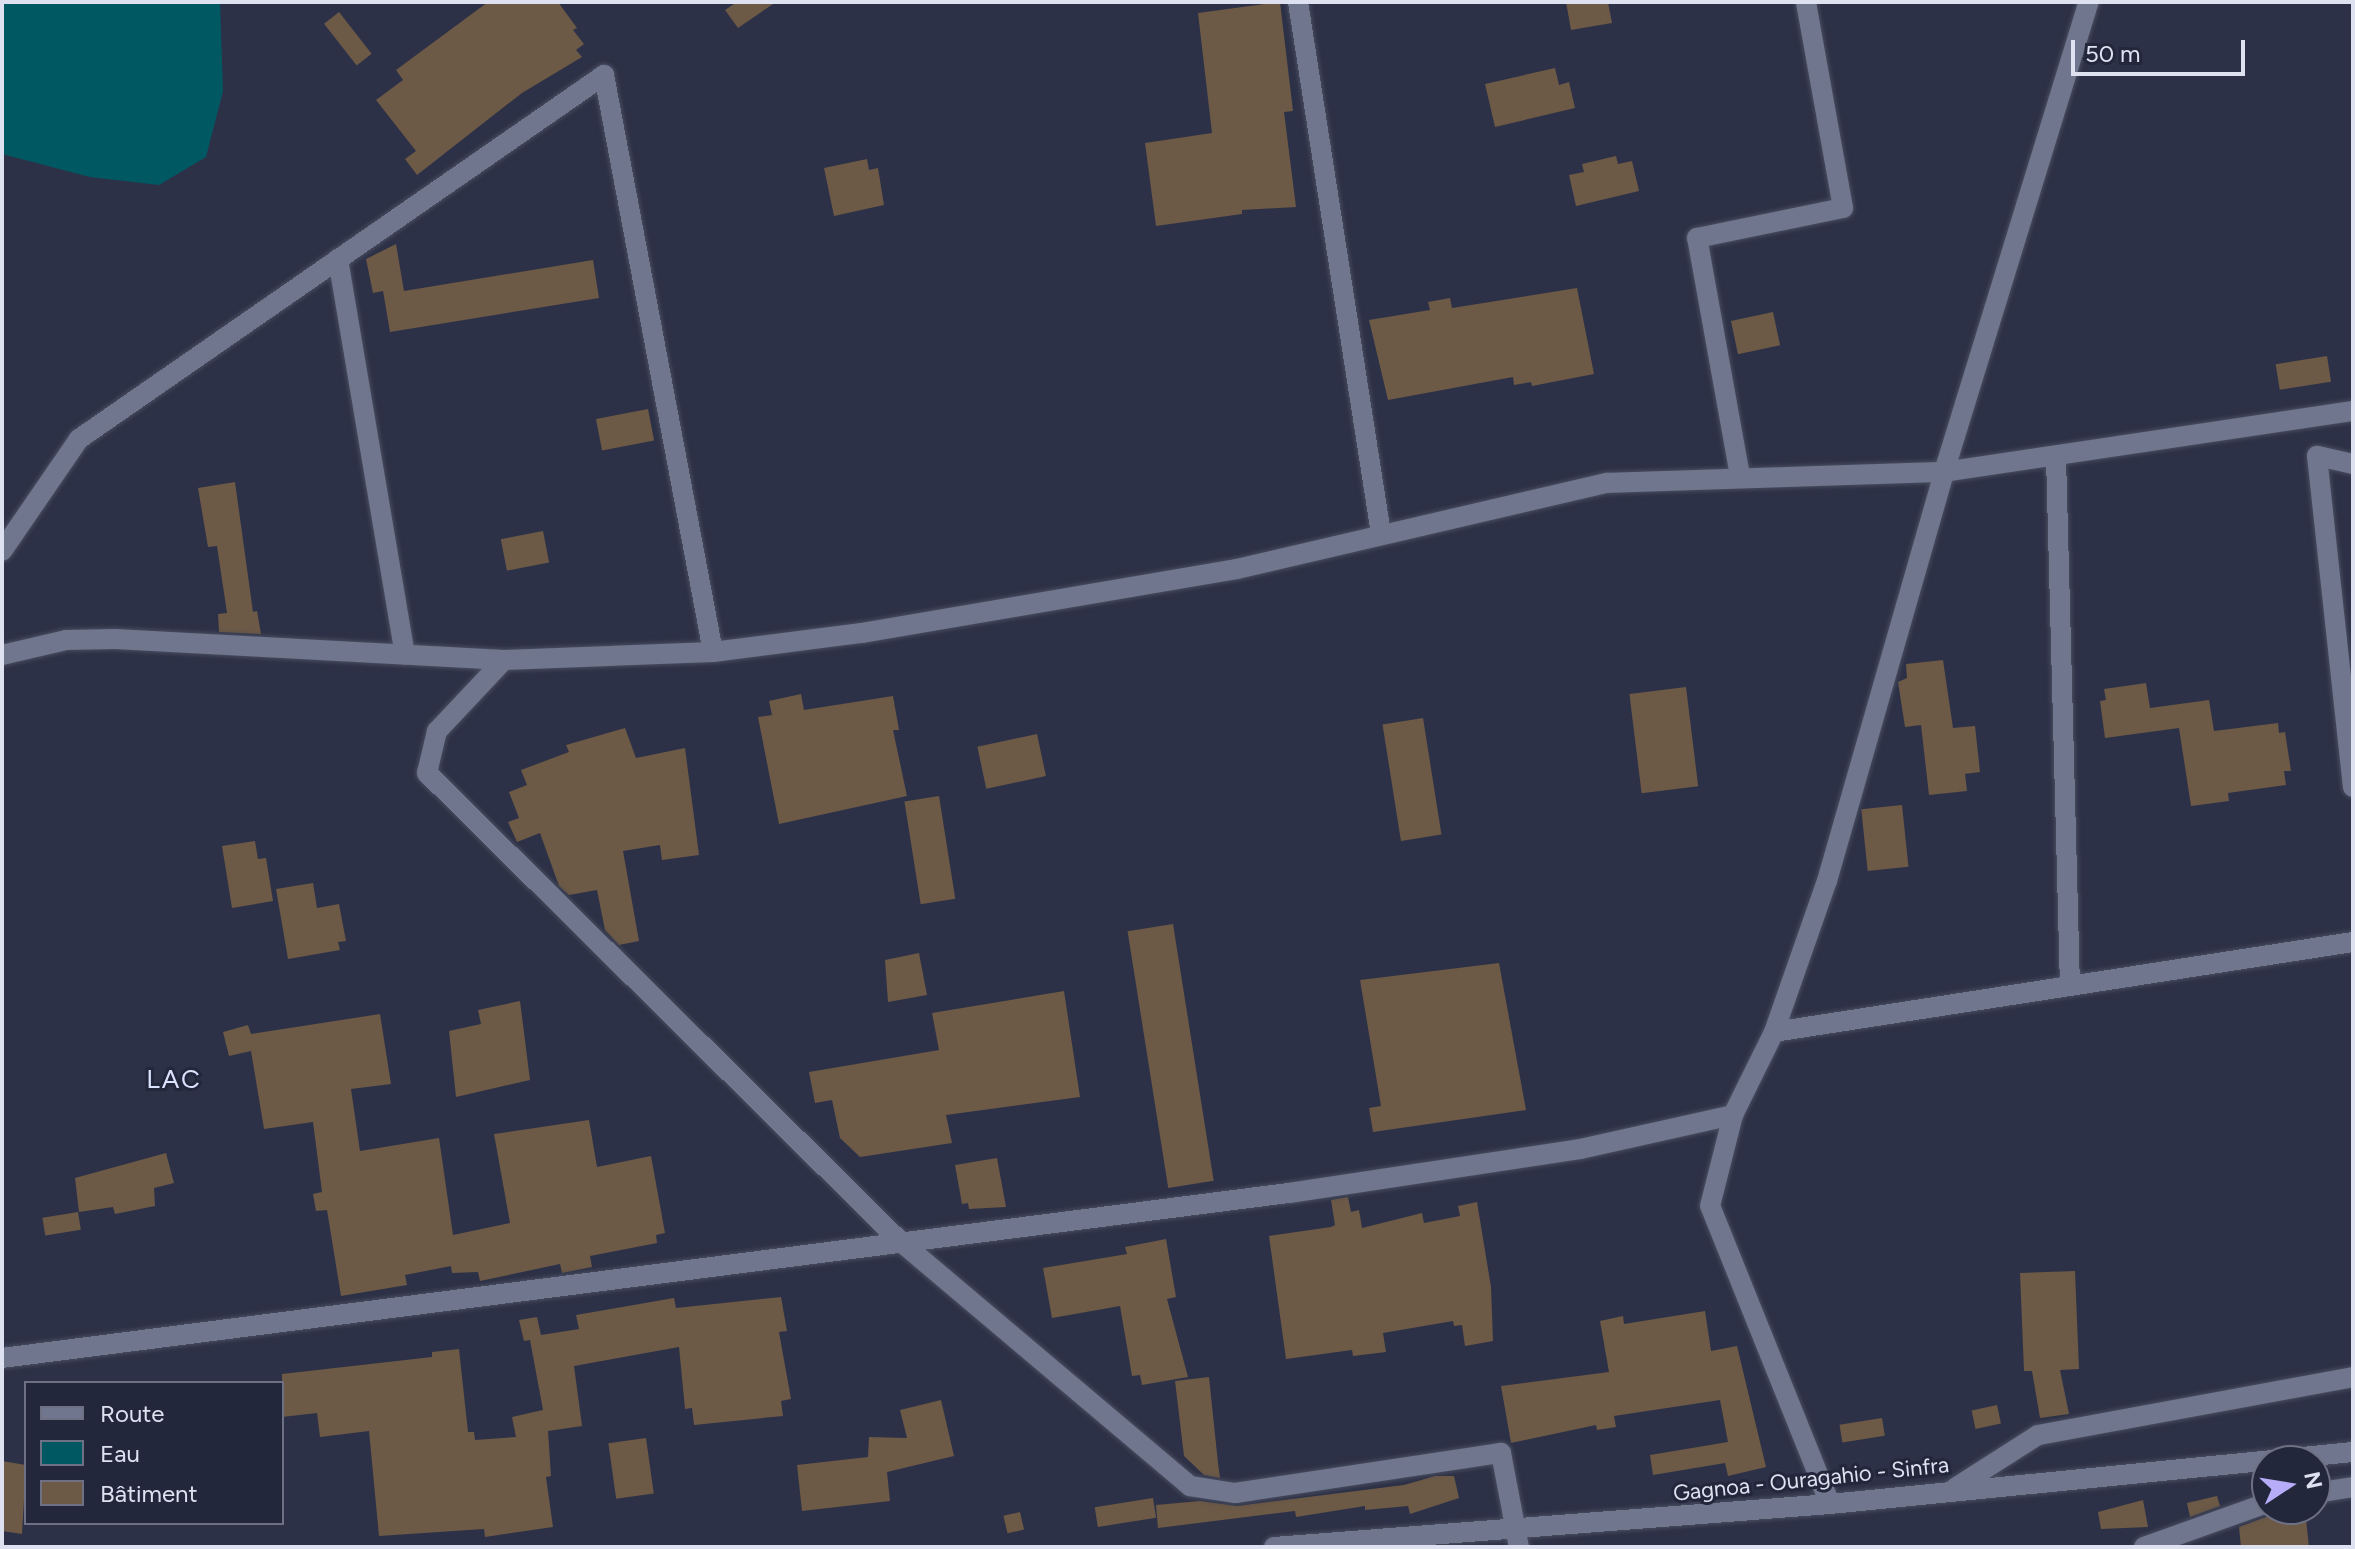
<!DOCTYPE html>
<html>
<head>
<meta charset="utf-8">
<style>
  body { margin:0 }
  #map { position:relative; width:2355px; height:1549px; overflow:hidden; background:#2d3147; font-family:Figtree,sans-serif }
  div>[style] { position:absolute }
  [style*='--x'] { left:calc(var(--x)*1px); top:calc(var(--y)*1px); width:calc(var(--w)*1px); rotate:calc(var(--a)*1deg) }
  .water>* { inset:0; background:#005962 }
  .building>* { inset:0; background:#6c5946; transform-origin:0 0 }
  .roads { filter:drop-shadow(0 0 2px #494d5f) drop-shadow(0 0 2px #494d5f) }
  .minor>* { height:20px; margin:-10px; padding:0 10px; transform-origin:10px; border-radius:10px; background:#70768e }
  .secondary>* { height:20px; margin:-10px; padding:0 10px; transform-origin:10px; border-radius:10px; background:#70768e }
  span { translate:-50% -50%; white-space:nowrap; text-align:center; line-height:1.15; -webkit-text-stroke:6px #23273c; paint-order:stroke }
  .street-label { font-size:22px; color:#dee1ef }
  .quarter-label { font-size:26px; color:#dce3ff; letter-spacing:2px }
  .frame { position:absolute; inset:0; border:4px solid #dee1ef; pointer-events:none }
  .legend { position:absolute; left:24px; top:1381px; width:260px; height:144px; box-sizing:border-box; background:#23273c; border:2px solid #6e7184; margin:0; padding:10px 14px; list-style:none; font-size:24px; color:#dee1ef }
  .legend li { display:flex; align-items:center; gap:16px; height:40px }
  .legend b { width:40px; border:2px solid #6e7184 }
  .north { position:absolute; left:2251px; top:1445px; width:80px; height:80px; box-sizing:border-box; background:#23273c; border:2px solid #6e7184; border-radius:50%; rotate:78deg; font-size:22px; font-weight:700; line-height:32px; text-align:center; color:#dee1ef }
  .north::after { content:''; display:block; margin:auto; width:28px; height:36px; background:#b6acf8; clip-path:polygon(50% 0,100% 100%,50% 72%,0 100%) }
  .scale { position:absolute; left:2071px; top:40px; width:174px; height:36px; box-sizing:border-box; border:4px solid #dee1ef; border-top:0; padding-left:10px; font-size:24px; line-height:28px; white-space:nowrap; color:#dee1ef; -webkit-text-stroke:6px #23273c; paint-order:stroke }
</style>
</head>
<body>
<div id="map">
  <div class="water">
    <i style="clip-path:polygon(2px 2px,220px 2px,223px 91px,206px 157px,159px 185px,90px 177px,2px 154px)"></i>
  </div>
  <div class="building">
    <i style="clip-path:polygon(488px 2px,558px 2px,577px 28px,573px 30px,584px 44px,576px 50px,582px 57px,522px 93px,417px 175px,405px 159px,416px 151px,376px 100px,403px 80px,396px 70px)"></i>
    <i style="clip-path:polygon(737px 2px,776px 2px,738px 28px,725px 10px)"></i>
    <i style="clip-path:polygon(1280px 2px,1293px 111px,1284px 112px,1296px 207px,1242px 210px,1242px 214px,1156px 226px,1145px 143px,1212px 133px,1198px 13px)"></i>
    <i style="clip-path:polygon(1566px 2px,1608px 2px,1612px 23px,1571px 30px)"></i>
    <i style="left:339px;top:12px;width:53px;height:19px;rotate:52deg"></i>
    <i style="clip-path:polygon(1555px 68px,1559px 85px,1569px 82px,1575px 108px,1495px 127px,1485px 84px)"></i>
    <i style="clip-path:polygon(1616px 156px,1618px 164px,1632px 161px,1639px 191px,1576px 206px,1569px 175px,1584px 172px,1582px 164px)"></i>
    <i style="clip-path:polygon(867px 159px,869px 170px,878px 168px,884px 205px,834px 216px,824px 168px)"></i>
    <i style="clip-path:polygon(396px 244px,404px 291px,593px 260px,599px 298px,390px 332px,383px 291px,373px 293px,366px 259px)"></i>
    <i style="clip-path:polygon(1577px 288px,1594px 374px,1532px 386px,1531px 382px,1514px 385px,1513px 377px,1388px 400px,1369px 320px,1430px 310px,1428px 302px,1450px 298px,1452px 308px)"></i>
    <i style="left:1773px;top:312px;width:34px;height:43px;rotate:78deg"></i>
    <i style="left:2327px;top:356px;width:26px;height:52px;rotate:81deg"></i>
    <i style="left:648px;top:409px;width:32px;height:53px;rotate:79deg"></i>
    <i style="clip-path:polygon(235px 482px,253px 612px,257px 611px,261px 634px,219px 632px,218px 614px,227px 613px,217px 546px,208px 547px,198px 488px)"></i>
    <i style="left:543px;top:531px;width:32px;height:43px;rotate:79deg"></i>
    <i style="clip-path:polygon(1943px 660px,1953px 728px,1975px 726px,1980px 772px,1965px 774px,1967px 791px,1929px 795px,1921px 725px,1905px 727px,1898px 682px,1907px 678px,1906px 664px)"></i>
    <i style="clip-path:polygon(2146px 683px,2150px 708px,2209px 700px,2214px 731px,2278px 723px,2279px 733px,2285px 732px,2291px 771px,2284px 771px,2286px 785px,2228px 793px,2229px 801px,2191px 806px,2179px 728px,2105px 738px,2100px 701px,2106px 700px,2104px 689px)"></i>
    <i style="left:1686px;top:687px;width:100px;height:57px;rotate:83deg"></i>
    <i style="clip-path:polygon(801px 694px,804px 710px,893px 696px,899px 730px,893px 730px,907px 796px,779px 824px,758px 717px,772px 715px,769px 701px)"></i>
    <i style="left:1423px;top:718px;width:118px;height:41px;rotate:81deg"></i>
    <i style="clip-path:polygon(625px 728px,636px 758px,685px 748px,699px 855px,662px 860px,660px 845px,623px 851px,639px 941px,619px 945px,605px 930px,597px 890px,569px 895px,559px 886px,540px 833px,517px 842px,508px 822px,519px 818px,509px 792px,527px 785px,521px 770px,569px 752px,566px 745px)"></i>
    <i style="left:1037px;top:734px;width:43px;height:61px;rotate:78deg"></i>
    <i style="left:939px;top:796px;width:104px;height:35px;rotate:81deg"></i>
    <i style="left:1902px;top:805px;width:62px;height:41px;rotate:84deg"></i>
    <i style="clip-path:polygon(255px 841px,258px 859px,266px 858px,273px 901px,232px 908px,222px 846px)"></i>
    <i style="clip-path:polygon(313px 883px,317px 908px,339px 904px,346px 941px,338px 942px,340px 950px,288px 959px,276px 889px)"></i>
    <i style="left:1173px;top:924px;width:260px;height:46px;rotate:81deg"></i>
    <i style="clip-path:polygon(919px 953px,927px 995px,888px 1002px,885px 960px)"></i>
    <i style="clip-path:polygon(1499px 963px,1526px 1110px,1373px 1132px,1369px 1108px,1381px 1106px,1360px 980px)"></i>
    <i style="clip-path:polygon(1064px 991px,1080px 1097px,946px 1115px,952px 1143px,860px 1157px,840px 1138px,832px 1100px,815px 1103px,809px 1072px,939px 1050px,932px 1013px)"></i>
    <i style="clip-path:polygon(520px 1001px,530px 1080px,456px 1097px,449px 1031px,481px 1024px,478px 1010px)"></i>
    <i style="clip-path:polygon(380px 1014px,391px 1084px,351px 1089px,360px 1151px,439px 1138px,453px 1235px,510px 1223px,494px 1134px,589px 1120px,597px 1167px,651px 1156px,665px 1233px,656px 1235px,657px 1243px,590px 1256px,592px 1267px,562px 1273px,560px 1264px,480px 1281px,478px 1272px,452px 1273px,451px 1266px,405px 1275px,407px 1285px,341px 1296px,327px 1210px,316px 1211px,313px 1194px,322px 1192px,313px 1122px,264px 1129px,251px 1051px,229px 1056px,223px 1032px,248px 1025px,251px 1034px)"></i>
    <i style="clip-path:polygon(166px 1153px,174px 1183px,154px 1188px,155px 1206px,115px 1214px,113px 1207px,79px 1212px,75px 1178px)"></i>
    <i style="clip-path:polygon(997px 1158px,1006px 1207px,969px 1209px,968px 1203px,962px 1204px,955px 1165px)"></i>
    <i style="clip-path:polygon(1348px 1197px,1351px 1212px,1359px 1210px,1362px 1228px,1422px 1213px,1424px 1223px,1460px 1216px,1458px 1206px,1477px 1202px,1491px 1287px,1493px 1341px,1465px 1346px,1462px 1325px,1454px 1326px,1453px 1321px,1383px 1333px,1386px 1352px,1353px 1356px,1352px 1350px,1286px 1359px,1269px 1236px,1331px 1227px,1335px 1225px,1331px 1200px)"></i>
    <i style="left:78px;top:1212px;width:18px;height:36px;rotate:81deg"></i>
    <i style="clip-path:polygon(1166px 1239px,1176px 1297px,1167px 1299px,1188px 1377px,1142px 1385px,1140px 1375px,1132px 1376px,1120px 1306px,1052px 1318px,1043px 1268px,1127px 1254px,1125px 1247px)"></i>
    <i style="clip-path:polygon(2075px 1271px,2079px 1369px,2060px 1370px,2069px 1414px,2040px 1418px,2032px 1371px,2024px 1371px,2020px 1273px)"></i>
    <i style="clip-path:polygon(781px 1297px,787px 1331px,779px 1332px,791px 1399px,781px 1401px,783px 1416px,694px 1425px,692px 1408px,685px 1409px,679px 1347px,574px 1366px,582px 1426px,548px 1431px,551px 1476px,546px 1477px,553px 1527px,485px 1537px,484px 1529px,379px 1536px,369px 1431px,320px 1437px,317px 1413px,282px 1417px,282px 1374px,432px 1357px,432px 1352px,459px 1349px,468px 1432px,474px 1432px,475px 1440px,516px 1437px,512px 1417px,543px 1410px,530px 1340px,524px 1341px,519px 1320px,537px 1317px,541px 1335px,579px 1329px,576px 1315px,674px 1298px,676px 1308px)"></i>
    <i style="clip-path:polygon(1705px 1311px,1711px 1351px,1737px 1346px,1766px 1467px,1728px 1476px,1725px 1463px,1653px 1475px,1650px 1455px,1728px 1442px,1720px 1400px,1614px 1416px,1616px 1427px,1597px 1430px,1596px 1425px,1511px 1443px,1501px 1386px,1609px 1372px,1600px 1321px,1623px 1316px,1624px 1324px)"></i>
    <i style="clip-path:polygon(1209px 1377px,1218px 1463px,1220px 1478px,1204px 1475px,1184px 1456px,1175px 1381px)"></i>
    <i style="clip-path:polygon(941px 1400px,954px 1456px,887px 1472px,890px 1501px,802px 1511px,797px 1465px,868px 1457px,869px 1437px,907px 1438px,900px 1410px)"></i>
    <i style="left:1997px;top:1405px;width:19px;height:26px;rotate:78deg"></i>
    <i style="left:1882px;top:1418px;width:18px;height:43px;rotate:81deg"></i>
    <i style="left:646px;top:1438px;width:56px;height:38px;rotate:82deg"></i>
    <i style="clip-path:polygon(2px 1461px,26px 1465px,22px 1534px,2px 1531px)"></i>
    <i style="clip-path:polygon(1435px 1476px,1454px 1476px,1459px 1498px,1410px 1514px,1408px 1506px,1365px 1510px,1365px 1506px,1296px 1517px,1295px 1511px,1158px 1528px,1156px 1505px,1200px 1501px,1237px 1506px,1404px 1485px)"></i>
    <i style="clip-path:polygon(2217px 1496px,2220px 1506px,2190px 1517px,2187px 1503px)"></i>
    <i style="left:1153px;top:1498px;width:20px;height:59px;rotate:81deg"></i>
    <i style="clip-path:polygon(2143px 1500px,2148px 1527px,2101px 1529px,2098px 1512px)"></i>
    <i style="clip-path:polygon(2305px 1510px,2309px 1547px,2241px 1547px,2239px 1527px,2274px 1514px)"></i>
    <i style="left:1020px;top:1512px;width:18px;height:17px;rotate:77deg"></i>
  </div>
  <div class="roads">
    <div class="minor">
      <i style="--x:1298;--y:2;--w:538;--a:81.13"></i>
      <i style="--x:338;--y:259;--w:401;--a:80.4"></i>
      <i style="--x:2056;--y:456;--w:530;--a:88.49"></i>
      <i style="--x:2353;--y:464;--w:37;--a:-167"></i>
      <i style="--x:2317;--y:456;--w:333;--a:83.8"></i>
      <i style="--x:1740;--y:476;--w:242;--a:-100.2"></i>
      <i style="--x:1697;--y:238;--w:149;--a:-11.6"></i>
      <i style="--x:1843;--y:208;--w:209;--a:-100.2"></i>
      <i style="--x:2;--y:551;--w:136;--a:-55.5"></i>
      <i style="--x:79;--y:439;--w:639;--a:-34.73"></i>
      <i style="--x:604;--y:75;--w:587;--a:79.3"></i>
      <i style="--x:2;--y:655;--w:66;--a:-13.2"></i>
      <i style="--x:66;--y:640;--w:49;--a:-1.2"></i>
      <i style="--x:115;--y:639;--w:390;--a:3.1"></i>
      <i style="--x:504;--y:660;--w:209;--a:-2.2"></i>
      <i style="--x:713;--y:652;--w:150;--a:-7.3"></i>
      <i style="--x:862;--y:633;--w:380;--a:-9.7"></i>
      <i style="--x:1237;--y:569;--w:380;--a:-13.1"></i>
      <i style="--x:1607;--y:483;--w:337;--a:-1.9"></i>
      <i style="--x:1944;--y:472;--w:414;--a:-8.5"></i>
      <i style="--x:504;--y:660;--w:98;--a:133.3"></i>
      <i style="--x:437;--y:731;--w:43;--a:103.4"></i>
      <i style="--x:427;--y:773;--w:665;--a:44.7"></i>
      <i style="--x:900;--y:1241;--w:380;--a:40.2"></i>
      <i style="--x:1190;--y:1486;--w:46;--a:8.8"></i>
      <i style="--x:1235;--y:1493;--w:269;--a:-8.6"></i>
      <i style="--x:1501;--y:1453;--w:96;--a:79.2"></i>
      <i style="--x:1774;--y:1032;--w:586;--a:-8.84"></i>
      <i style="--x:2;--y:1358;--w:1298;--a:-7.31"></i>
      <i style="--x:1289;--y:1193;--w:294;--a:-8.6"></i>
      <i style="--x:1580;--y:1149;--w:157;--a:-12.5"></i>
      <i style="--x:1955;--y:1488;--w:98;--a:-32.6"></i>
      <i style="--x:2038;--y:1435;--w:320;--a:-10.4"></i>
      <i style="--x:2315;--y:1493;--w:38;--a:-9"></i>
      <i style="--x:1830;--y:1504;--w:321;--a:-111.9"></i>
      <i style="--x:1710;--y:1206;--w:94;--a:-75.8"></i>
      <i style="--x:1733;--y:1115;--w:93;--a:-63.7"></i>
      <i style="--x:1774;--y:1032;--w:160;--a:-70.7"></i>
      <i style="--x:1827;--y:881;--w:425;--a:-74"></i>
      <i style="--x:1944;--y:472;--w:492;--a:-72.9"></i>
      <i style="--x:2144;--y:1547;--w:131;--a:-19.7"></i>
    </div>
    <div class="secondary">
      <i style="--x:1274;--y:1547;--w:558;--a:-4.42"></i>
      <i style="--x:1830;--y:1504;--w:526;--a:-5.68"></i>
    </div>
  </div>
  <div class="street-label">
    <span style="left:1811px;top:1479px;rotate:-6deg">Gagnoa - Ouragahio - Sinfra</span>
  </div>
  <div class="quarter-label">
    <span style="left:174px;top:1080px">LAC</span>
  </div>
  <div class="frame"></div>
  <ul class="legend">
  <li><b style="height:10px;background:#70768e"></b>Route</li>
  <li><b style="height:22px;background:#005962"></b>Eau</li>
  <li><b style="height:22px;background:#6c5946"></b>Bâtiment</li>
  </ul>
  <div class="north">N</div>
  <div class="scale">50 m</div>
</div>
</body>
</html>
